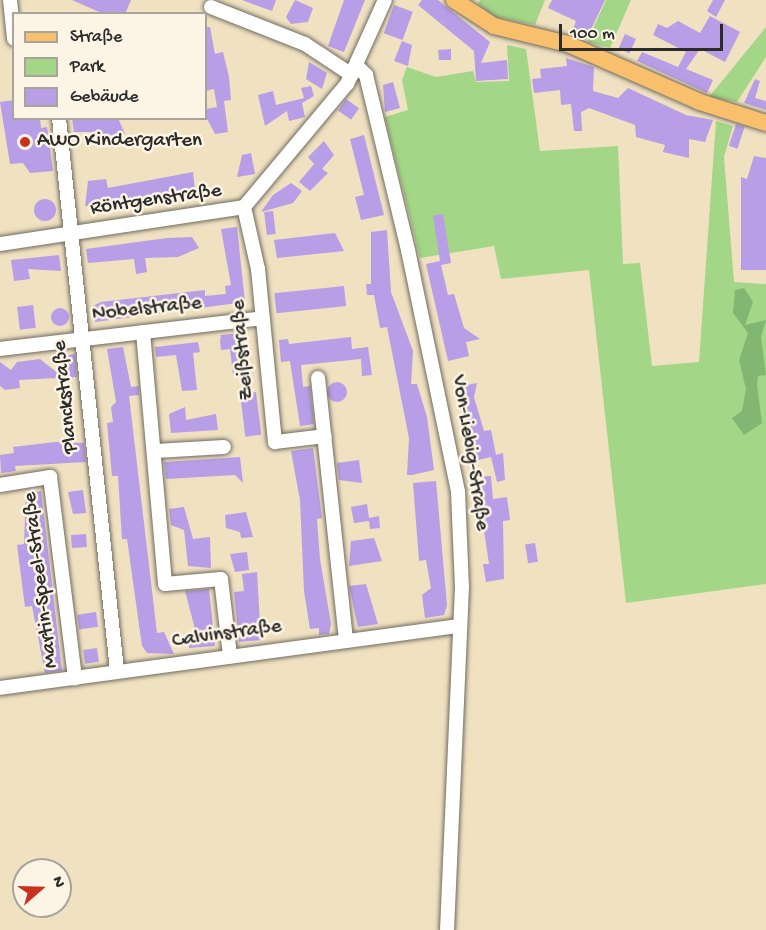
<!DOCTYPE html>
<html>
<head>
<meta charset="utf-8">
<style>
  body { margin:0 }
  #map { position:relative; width:766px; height:930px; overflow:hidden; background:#f0e1c1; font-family:"Gochi Hand",sans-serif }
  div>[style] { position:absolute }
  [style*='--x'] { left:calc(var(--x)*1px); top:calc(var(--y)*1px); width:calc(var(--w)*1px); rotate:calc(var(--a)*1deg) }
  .green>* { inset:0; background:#a3d686 }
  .forest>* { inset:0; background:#82b773 }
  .building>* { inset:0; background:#b79ee6; transform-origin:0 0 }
  .round { border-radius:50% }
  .roads { filter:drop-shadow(0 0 2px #706b60) drop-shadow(0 0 2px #706b60) }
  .minor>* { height:14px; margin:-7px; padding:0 7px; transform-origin:7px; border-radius:7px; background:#fff }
  .major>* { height:16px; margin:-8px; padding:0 8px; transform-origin:8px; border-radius:8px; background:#f8bf6c }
  .dots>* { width:16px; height:16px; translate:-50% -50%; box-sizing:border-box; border:3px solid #fcf5e5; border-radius:50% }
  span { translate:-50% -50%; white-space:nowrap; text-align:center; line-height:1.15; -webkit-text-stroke:5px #fcf5e5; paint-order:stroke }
  .poi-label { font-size:21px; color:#2b2b2b }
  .left { translate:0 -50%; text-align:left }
  .street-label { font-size:21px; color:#2b2b2b }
  .legend { position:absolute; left:12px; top:12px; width:195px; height:108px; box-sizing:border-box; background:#fcf5e5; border:2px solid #a8a49b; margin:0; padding:8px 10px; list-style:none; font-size:18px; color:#2b2b2b }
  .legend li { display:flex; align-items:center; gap:12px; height:30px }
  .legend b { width:30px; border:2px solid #a8a49b }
  .north { position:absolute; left:12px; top:858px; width:60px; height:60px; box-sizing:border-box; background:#fcf5e5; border:2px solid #a8a49b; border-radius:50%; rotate:70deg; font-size:16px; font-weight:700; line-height:24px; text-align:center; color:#2b2b2b }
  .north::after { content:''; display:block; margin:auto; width:21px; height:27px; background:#c8321e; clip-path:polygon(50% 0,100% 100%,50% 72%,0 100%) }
  .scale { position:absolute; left:559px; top:24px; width:164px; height:27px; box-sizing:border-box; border:3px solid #2b2b2b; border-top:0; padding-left:8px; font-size:18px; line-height:21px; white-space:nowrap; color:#2b2b2b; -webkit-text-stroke:4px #fcf5e5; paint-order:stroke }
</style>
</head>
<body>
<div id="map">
  <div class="green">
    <i style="clip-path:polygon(480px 0,545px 0,535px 25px,496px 17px,478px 4px)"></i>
    <i style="clip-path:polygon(606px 0,631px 0,610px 48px,587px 42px)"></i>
    <i style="clip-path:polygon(766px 27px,766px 57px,737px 102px,709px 97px)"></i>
    <i style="clip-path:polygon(507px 45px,526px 49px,540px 151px,618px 146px,623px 264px,640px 263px,652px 366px,699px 362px,716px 121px,733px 126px,724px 157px,734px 282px,766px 284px,766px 584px,626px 603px,589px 270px,501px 279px,494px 246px,420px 258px,385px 117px,408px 110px,402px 80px,407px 67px,436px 77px,473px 71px,476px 82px,509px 81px)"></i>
  </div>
  <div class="forest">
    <i style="clip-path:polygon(744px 288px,753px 302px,745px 325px,766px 320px,761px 337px,766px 375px,758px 376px,757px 385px,762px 423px,744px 435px,732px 418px,742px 411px,746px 389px,739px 360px,748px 333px,733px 313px,735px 290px)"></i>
  </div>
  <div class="building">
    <i style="clip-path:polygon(72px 0,131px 0,125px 14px,104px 14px)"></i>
    <i style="clip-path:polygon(242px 0,276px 0,272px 11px)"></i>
    <i style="clip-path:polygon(295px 0,313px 8px,308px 22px,291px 24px,286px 17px)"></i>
    <i style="clip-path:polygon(344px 0,365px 0,344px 52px,328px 46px)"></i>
    <i style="clip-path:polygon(422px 0,438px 0,490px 42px,481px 63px,507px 60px,508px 79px,476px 81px,474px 51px,418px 5px)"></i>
    <i style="clip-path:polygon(552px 0,605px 0,586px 40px,571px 34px,576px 21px,548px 8px)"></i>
    <i style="clip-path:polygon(713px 0,725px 0,716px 17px,707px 11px)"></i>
    <i style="left:394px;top:5px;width:20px;height:30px;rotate:20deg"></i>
    <i style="clip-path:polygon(710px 16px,740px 32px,725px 62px,700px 49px,686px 69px,713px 80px,707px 93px,637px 61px,642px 52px,678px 67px,686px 52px,653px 35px,658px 24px,667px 28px,678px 21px,700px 33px)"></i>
    <i style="clip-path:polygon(206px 27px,210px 27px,215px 54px,223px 52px,229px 77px,231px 100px,224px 101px,228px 132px,215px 134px,206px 117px,206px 109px,217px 107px,214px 89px,206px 91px)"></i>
    <i style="left:625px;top:34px;width:12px;height:16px;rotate:24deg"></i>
    <i style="clip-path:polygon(402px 41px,412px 45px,408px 66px,394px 61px)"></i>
    <i style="clip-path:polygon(451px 49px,451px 60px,439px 60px,438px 50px)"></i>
    <i style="clip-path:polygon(566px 58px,594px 67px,593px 91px,618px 98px,628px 88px,686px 115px,713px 120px,705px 142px,689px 139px,689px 158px,663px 152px,665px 145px,636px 137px,635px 125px,589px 108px,581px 112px,582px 131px,574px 131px,571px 104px,561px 105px,560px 90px,534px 93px,532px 79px,541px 78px,540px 69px,567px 66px)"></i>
    <i style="clip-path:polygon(309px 62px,327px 73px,322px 89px,306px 79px)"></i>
    <i style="clip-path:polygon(755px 79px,760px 81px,755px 98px,766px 101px,766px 110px,744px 103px)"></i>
    <i style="clip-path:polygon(393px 82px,400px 108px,385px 112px,383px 85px)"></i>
    <i style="clip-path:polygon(311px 86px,314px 96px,302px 103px,305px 117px,289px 121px,287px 111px,265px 126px,258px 95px,273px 91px,276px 105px,304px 98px,301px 88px)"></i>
    <i style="left:346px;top:99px;width:16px;height:14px;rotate:35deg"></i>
    <i style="clip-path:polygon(14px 100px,14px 118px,40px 118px,41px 128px,47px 127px,53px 171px,30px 173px,23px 163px,10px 164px,0 102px)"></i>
    <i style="clip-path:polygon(72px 118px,118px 118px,125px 134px,90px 138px,90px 132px,74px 132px)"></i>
    <i style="left:736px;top:124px;width:9px;height:23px;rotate:18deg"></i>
    <i style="clip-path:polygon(364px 135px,384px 215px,361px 220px,355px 197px,364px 195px,350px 139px)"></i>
    <i style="clip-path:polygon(324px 141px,334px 155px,322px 169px,328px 173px,310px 191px,299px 182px,314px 164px,308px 157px)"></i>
    <i style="clip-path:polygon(251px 153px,255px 174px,237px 177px,242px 155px)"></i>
    <i style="clip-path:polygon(754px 156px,766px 158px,766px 270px,741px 270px,741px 177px,747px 179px)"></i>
    <i style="clip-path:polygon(193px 172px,195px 191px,85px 206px,88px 181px,106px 179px,108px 188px)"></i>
    <i style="clip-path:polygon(291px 183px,302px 191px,293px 203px,261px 212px,273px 195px)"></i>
    <i class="round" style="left:34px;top:199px;width:22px;height:22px"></i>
    <i style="left:273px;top:211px;width:23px;height:9px;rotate:83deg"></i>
    <i style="clip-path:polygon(443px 214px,451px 263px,441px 265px,448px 295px,454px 294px,464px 328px,480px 339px,466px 342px,469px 356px,448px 361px,426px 264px,440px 261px,433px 216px)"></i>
    <i style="clip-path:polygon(237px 227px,245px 302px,95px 322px,93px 306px,101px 302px,205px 290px,205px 296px,226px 294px,225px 286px,231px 285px,221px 229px)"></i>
    <i style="clip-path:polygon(387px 230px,391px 292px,413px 351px,411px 384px,417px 384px,427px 417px,434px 470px,412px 475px,407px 475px,409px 438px,387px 327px,380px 328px,374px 295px,367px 295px,366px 284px,371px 284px,371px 232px)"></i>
    <i style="clip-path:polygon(335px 233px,344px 251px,277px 258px,274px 240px)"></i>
    <i style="clip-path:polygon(167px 238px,192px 237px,199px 248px,178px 257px,145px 258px,147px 272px,136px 274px,134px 259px,88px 263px,86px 249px)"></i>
    <i style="clip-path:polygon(59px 255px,61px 271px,28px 269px,30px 279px,14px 281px,11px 260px)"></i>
    <i style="left:344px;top:286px;width:20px;height:70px;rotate:84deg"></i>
    <i style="left:33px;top:305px;width:23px;height:16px;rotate:83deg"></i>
    <i class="round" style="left:51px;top:308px;width:18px;height:18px"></i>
    <i style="clip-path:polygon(241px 333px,249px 373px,233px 375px,230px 349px,221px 350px,220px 341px,221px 335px)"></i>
    <i style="clip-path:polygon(351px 337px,352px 349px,368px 347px,372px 375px,362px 376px,361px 359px,301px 365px,303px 387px,310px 386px,314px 424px,300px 426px,290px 361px,281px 362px,279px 340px,288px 339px,289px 344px)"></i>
    <i style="clip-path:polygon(198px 342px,200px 352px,193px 353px,197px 390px,182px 391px,176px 355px,156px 357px,155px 347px)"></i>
    <i style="clip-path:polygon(123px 347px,131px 387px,139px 386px,139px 395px,129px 396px,157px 633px,164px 632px,174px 654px,147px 653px,142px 646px,127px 539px,122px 539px,118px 476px,112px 476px,107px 423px,113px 422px,111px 407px,116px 402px,107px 349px)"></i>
    <i style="clip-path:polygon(75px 354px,77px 377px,19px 380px,20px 388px,5px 390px,0 386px,0 362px,11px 370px,17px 362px,40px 359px,60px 375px,57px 357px)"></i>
    <i class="round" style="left:327px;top:382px;width:20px;height:20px"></i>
    <i style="clip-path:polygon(477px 383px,474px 397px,484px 431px,491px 430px,496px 455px,503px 453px,505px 480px,497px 482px,491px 457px,474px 461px,457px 387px)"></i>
    <i style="left:256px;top:392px;width:43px;height:16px;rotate:83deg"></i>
    <i style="clip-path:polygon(185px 407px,186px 420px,216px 414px,218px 430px,171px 433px,169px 414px)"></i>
    <i style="clip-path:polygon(55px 442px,84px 443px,86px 462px,15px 466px,16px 471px,1px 473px,0 455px,14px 453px,13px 447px)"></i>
    <i style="clip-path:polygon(313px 448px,322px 518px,317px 519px,320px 559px,331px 624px,329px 634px,319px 635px,319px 628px,310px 629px,304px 591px,300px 500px,291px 451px)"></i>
    <i style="clip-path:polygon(240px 457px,243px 483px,235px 475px,166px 479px,164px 462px)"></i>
    <i style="clip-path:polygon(359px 460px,362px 483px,339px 480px,337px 463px)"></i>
    <i style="clip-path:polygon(491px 476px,493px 499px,507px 497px,510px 520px,503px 521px,504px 579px,486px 582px,483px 564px,489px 564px,476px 477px)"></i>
    <i style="clip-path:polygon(436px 481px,447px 605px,444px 615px,425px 618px,422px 595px,431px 588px,426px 560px,419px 561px,413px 483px)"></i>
    <i style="clip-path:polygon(83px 490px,86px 513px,73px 514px,68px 492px)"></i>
    <i style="clip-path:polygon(41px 491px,62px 671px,45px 673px,32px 606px,25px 607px,17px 545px,24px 544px,26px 493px)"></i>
    <i style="clip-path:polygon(367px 504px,369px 518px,379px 516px,380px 528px,370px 529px,369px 521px,354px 523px,351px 507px)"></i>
    <i style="clip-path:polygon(184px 507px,193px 539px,210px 537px,211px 568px,188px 566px,184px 530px,171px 525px,169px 509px)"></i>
    <i style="clip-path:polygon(246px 512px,253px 537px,241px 538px,240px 532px,226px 528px,225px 515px)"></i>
    <i style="left:86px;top:534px;width:13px;height:15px;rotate:86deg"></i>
    <i style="clip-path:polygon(374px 538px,382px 561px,349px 566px,351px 541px)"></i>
    <i style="left:535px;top:543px;width:19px;height:10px;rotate:81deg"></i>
    <i style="clip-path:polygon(247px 552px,249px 570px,235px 572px,230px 554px)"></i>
    <i style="clip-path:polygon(257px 572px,261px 640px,239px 642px,234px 592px,244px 591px,242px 574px)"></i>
    <i style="clip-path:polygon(366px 584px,378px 624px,358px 627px,349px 586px)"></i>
    <i style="clip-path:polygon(209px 589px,215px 646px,189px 648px,188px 634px,194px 634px,194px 625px,185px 591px)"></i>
    <i style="left:96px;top:612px;width:15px;height:19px;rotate:82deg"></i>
    <i style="left:97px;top:648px;width:14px;height:14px;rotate:82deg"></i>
  </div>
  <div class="roads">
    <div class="minor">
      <i style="--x:10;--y:0;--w:39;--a:84"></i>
      <i style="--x:211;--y:7;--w:101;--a:21.5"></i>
      <i style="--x:305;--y:44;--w:56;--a:33.4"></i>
      <i style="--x:357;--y:66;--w:13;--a:45"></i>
      <i style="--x:366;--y:75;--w:180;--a:76.5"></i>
      <i style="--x:408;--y:250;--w:247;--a:78.3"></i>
      <i style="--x:458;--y:492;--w:95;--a:87.6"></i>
      <i style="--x:462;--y:587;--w:343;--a:92.5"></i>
      <i style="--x:59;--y:118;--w:556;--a:84.01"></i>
      <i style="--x:244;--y:207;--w:64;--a:77.3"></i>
      <i style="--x:258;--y:269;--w:174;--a:84.4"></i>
      <i style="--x:275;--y:442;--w:50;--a:-6.8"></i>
      <i style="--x:0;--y:244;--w:247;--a:-8.6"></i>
      <i style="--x:244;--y:207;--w:160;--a:-50.1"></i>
      <i style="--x:347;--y:84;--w:92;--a:-65.7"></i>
      <i style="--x:143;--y:332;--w:253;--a:85"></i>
      <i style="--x:165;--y:584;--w:56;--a:-5.1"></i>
      <i style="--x:221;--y:579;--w:78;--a:83.3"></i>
      <i style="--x:0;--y:349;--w:264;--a:-6.7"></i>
      <i style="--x:318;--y:378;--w:263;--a:83.9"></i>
      <i style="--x:156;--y:451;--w:68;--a:-3.4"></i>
      <i style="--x:0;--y:485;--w:51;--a:-9.1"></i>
      <i style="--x:50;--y:477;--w:203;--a:82.9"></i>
      <i style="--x:0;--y:688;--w:464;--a:-7.7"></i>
    </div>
    <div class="major">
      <i style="--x:454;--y:0;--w:48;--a:33"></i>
      <i style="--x:494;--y:26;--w:76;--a:13.7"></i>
      <i style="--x:568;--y:44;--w:144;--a:23.7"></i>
      <i style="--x:700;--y:102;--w:69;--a:17.7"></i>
    </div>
  </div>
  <div class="dots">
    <i style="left:25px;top:142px;background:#c8321e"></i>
  </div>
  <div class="poi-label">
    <span class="left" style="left:37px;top:142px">AWO Kindergarten</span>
  </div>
  <div class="street-label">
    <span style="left:156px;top:201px;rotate:-8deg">Röntgenstraße</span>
    <span style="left:147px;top:310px;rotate:-6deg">Nobelstraße</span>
    <span style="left:244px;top:350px;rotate:-95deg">Zeißstraße</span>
    <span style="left:67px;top:397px;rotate:-96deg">Planckstraße</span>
    <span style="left:469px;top:453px;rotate:81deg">Von-Liebig-Straße</span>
    <span style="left:42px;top:580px;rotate:-97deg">Martin-Speel-Straße</span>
    <span style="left:227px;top:635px;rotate:-8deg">Calvinstraße</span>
  </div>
  <ul class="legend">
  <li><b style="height:8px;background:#f8bf6c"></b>Straße</li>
  <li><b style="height:16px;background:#a3d686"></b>Park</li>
  <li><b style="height:16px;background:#b79ee6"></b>Gebäude</li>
  </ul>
  <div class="north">N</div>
  <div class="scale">100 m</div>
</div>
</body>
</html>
